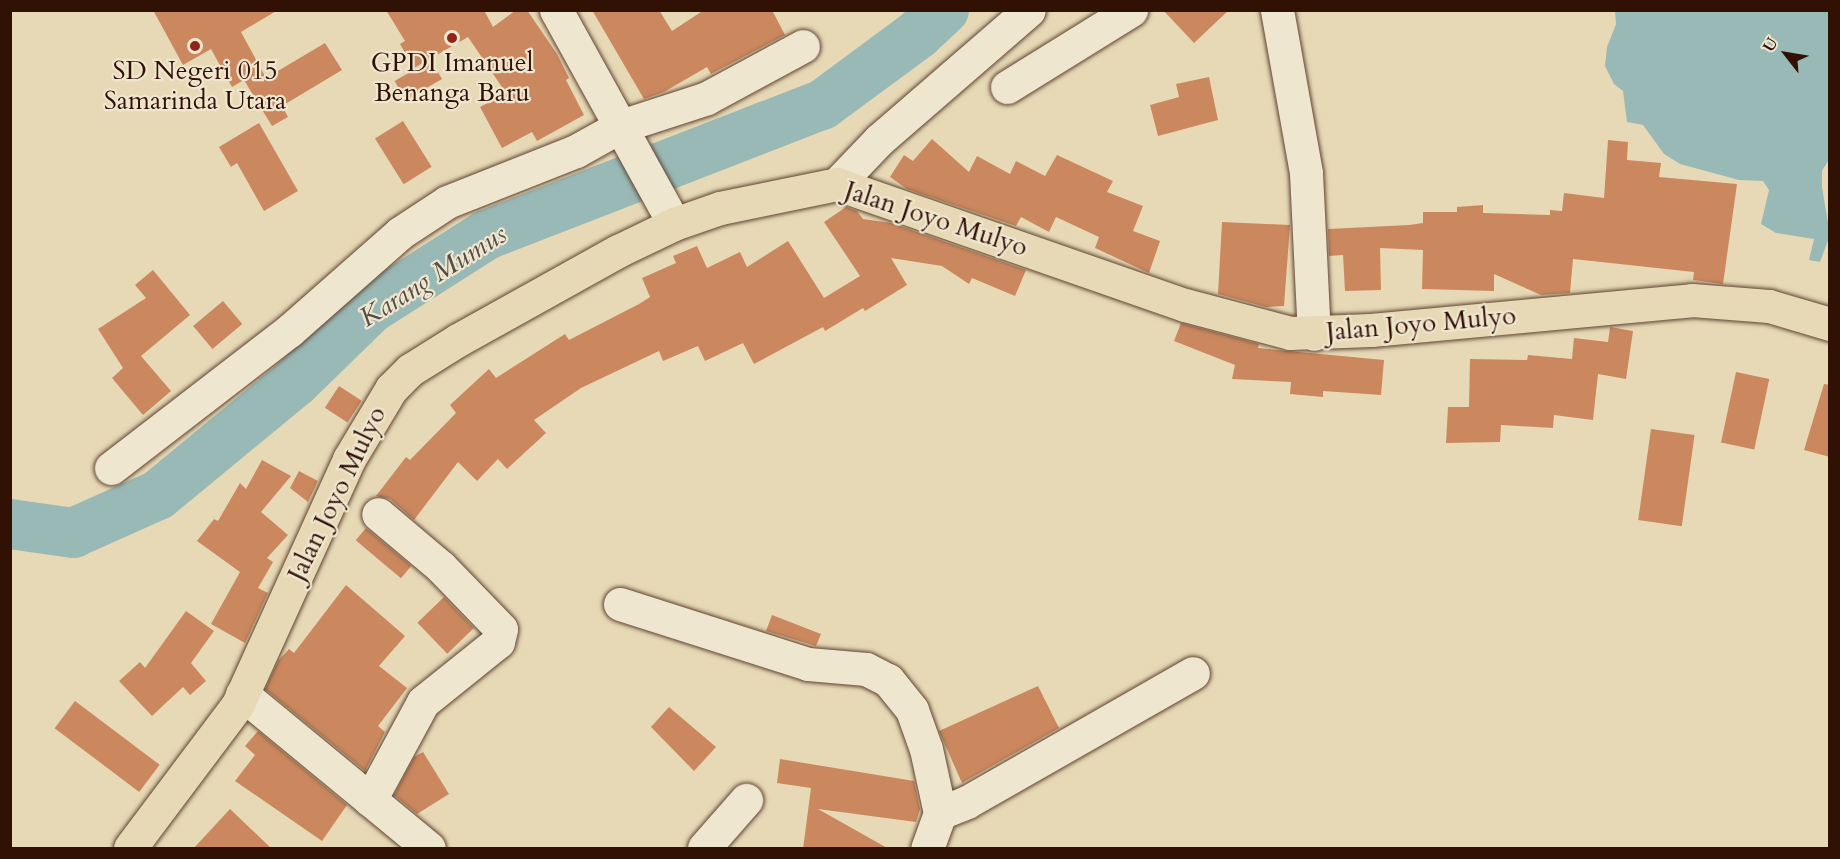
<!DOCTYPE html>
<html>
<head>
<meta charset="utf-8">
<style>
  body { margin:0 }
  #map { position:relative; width:1840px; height:859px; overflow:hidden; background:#e7d9b6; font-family:Cardo,serif }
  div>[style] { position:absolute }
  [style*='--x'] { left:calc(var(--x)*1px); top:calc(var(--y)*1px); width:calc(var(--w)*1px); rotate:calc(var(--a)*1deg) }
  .water>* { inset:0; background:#99b9b6 }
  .river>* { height:50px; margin:-25px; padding:0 25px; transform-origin:25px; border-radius:25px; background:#99b9b6 }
  .building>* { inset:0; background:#cb885f; transform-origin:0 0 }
  .roads { filter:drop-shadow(0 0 2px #5f4331) drop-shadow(0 0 2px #5f4331) }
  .minor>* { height:33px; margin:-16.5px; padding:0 16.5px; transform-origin:16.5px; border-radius:16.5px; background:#efe6d0 }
  .major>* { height:33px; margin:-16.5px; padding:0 16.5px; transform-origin:16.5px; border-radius:16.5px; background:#e7d9b6 }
  .dots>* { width:16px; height:16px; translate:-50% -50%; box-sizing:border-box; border:3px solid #efe6d0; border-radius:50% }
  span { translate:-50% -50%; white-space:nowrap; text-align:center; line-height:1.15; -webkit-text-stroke:4.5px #efe6d0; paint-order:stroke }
  .poi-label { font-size:26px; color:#321105 }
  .street-label { font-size:26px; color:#321105 }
  .water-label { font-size:27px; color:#564c43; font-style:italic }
  .frame { position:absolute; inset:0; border:12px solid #321105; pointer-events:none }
  .north { position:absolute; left:1756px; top:24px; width:60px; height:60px; -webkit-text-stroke:4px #efe6d0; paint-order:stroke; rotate:301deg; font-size:16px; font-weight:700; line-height:24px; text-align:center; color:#321105 }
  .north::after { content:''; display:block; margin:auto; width:21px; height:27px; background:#321105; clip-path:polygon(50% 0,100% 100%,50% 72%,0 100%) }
</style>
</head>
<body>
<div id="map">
  <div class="water">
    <i style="clip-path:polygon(1615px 11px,1829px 11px,1830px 158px,1822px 171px,1822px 187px,1830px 235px,1820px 262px,1809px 260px,1814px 239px,1776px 233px,1761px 224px,1769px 190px,1763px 181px,1739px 180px,1680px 164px,1664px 154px,1643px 125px,1627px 122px,1623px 91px,1614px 84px,1605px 66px,1607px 47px,1616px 24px)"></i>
  </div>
  <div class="river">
    <i style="--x:10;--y:524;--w:64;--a:8.1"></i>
    <i style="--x:73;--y:533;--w:93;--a:-24.1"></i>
    <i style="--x:158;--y:495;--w:178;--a:-39.5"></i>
    <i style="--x:295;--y:382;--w:105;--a:-44.2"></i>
    <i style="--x:370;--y:309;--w:138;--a:-32.5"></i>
    <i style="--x:486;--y:235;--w:360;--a:-21.2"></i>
    <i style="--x:822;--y:105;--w:118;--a:-36.4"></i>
    <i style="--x:917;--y:35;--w:37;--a:-43"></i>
  </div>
  <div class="building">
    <i style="clip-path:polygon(153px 10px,278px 10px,241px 32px,266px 78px,325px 43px,342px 70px,282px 106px,288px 117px,272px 126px,244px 80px,232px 87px,211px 49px,183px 65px)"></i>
    <i style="clip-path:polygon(386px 10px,484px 10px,493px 27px,516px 10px,527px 10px,557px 54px,569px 78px,566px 80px,584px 115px,537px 141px,532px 132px,502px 148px,480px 107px,506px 93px,468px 37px,414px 68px,400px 44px,405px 41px)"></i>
    <i style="clip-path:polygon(592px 10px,659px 10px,672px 31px,704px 10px,772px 10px,785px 35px,711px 74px,707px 67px,664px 92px,644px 99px)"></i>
    <i style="clip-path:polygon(1163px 10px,1229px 10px,1194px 43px)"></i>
    <i style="left:431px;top:60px;width:22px;height:42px;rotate:60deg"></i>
    <i style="clip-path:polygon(1209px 77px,1218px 120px,1158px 136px,1150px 105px,1179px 97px,1176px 84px)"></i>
    <i style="left:403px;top:121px;width:54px;height:33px;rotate:58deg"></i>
    <i style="clip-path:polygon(259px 123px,298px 191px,264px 211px,237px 163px,231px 167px,219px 147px)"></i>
    <i style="clip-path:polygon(932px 139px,969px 172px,977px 156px,1010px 174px,1016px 161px,1045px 176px,1057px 155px,1113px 181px,1107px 192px,1143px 206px,1133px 231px,1160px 241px,1149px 273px,1095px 248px,1099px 237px,1056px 217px,1049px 232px,1021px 217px,1016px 226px,907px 189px,890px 177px,904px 155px,913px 161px)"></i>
    <i style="clip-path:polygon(1608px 140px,1628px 142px,1627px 160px,1661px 163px,1659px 177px,1737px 184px,1723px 284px,1693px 280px,1694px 272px,1573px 259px,1570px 293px,1541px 295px,1494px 274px,1494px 291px,1422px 289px,1423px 250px,1380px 248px,1381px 290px,1345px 291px,1343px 255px,1329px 256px,1328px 229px,1409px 225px,1423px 223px,1423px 212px,1457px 212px,1457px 207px,1483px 205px,1483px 213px,1550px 215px,1550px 210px,1562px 211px,1564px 193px,1604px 198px)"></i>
    <i style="clip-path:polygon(846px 207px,857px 211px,863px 219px,891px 223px,1026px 270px,1015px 296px,972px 278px,969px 284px,942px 266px,891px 258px,907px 285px,865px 311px,863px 308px,825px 331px,823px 327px,754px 364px,743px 343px,705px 361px,698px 346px,663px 361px,659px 351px,581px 388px,534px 420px,546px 433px,507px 469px,498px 459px,477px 481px,458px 462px,414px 520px,390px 499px,376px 496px,406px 457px,410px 460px,456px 413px,450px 405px,489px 369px,496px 378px,565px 334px,569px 340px,639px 304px,650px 297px,642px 278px,676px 263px,673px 256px,697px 246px,707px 268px,740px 252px,747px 267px,788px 241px,824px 298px,860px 276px,824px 222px)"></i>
    <i style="clip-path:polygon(1222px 222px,1290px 225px,1284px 306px,1266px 307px,1218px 294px)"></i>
    <i style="clip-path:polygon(153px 270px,190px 315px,141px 356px,171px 391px,143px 415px,112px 378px,123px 368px,98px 329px,146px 298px,135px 285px)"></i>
    <i style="left:223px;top:301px;width:30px;height:39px;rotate:50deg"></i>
    <i style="clip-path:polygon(1181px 323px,1259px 344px,1258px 348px,1384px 360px,1381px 395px,1323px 391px,1323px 397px,1290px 394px,1291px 382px,1232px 379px,1235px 365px,1174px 341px)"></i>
    <i style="clip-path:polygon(1610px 327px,1633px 331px,1626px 379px,1598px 374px,1593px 420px,1554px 415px,1553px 428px,1501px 425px,1500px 442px,1446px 443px,1448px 407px,1469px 407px,1470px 359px,1527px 360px,1528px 355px,1572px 359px,1574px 338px,1608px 342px)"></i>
    <i style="left:1736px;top:372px;width:34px;height:72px;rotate:12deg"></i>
    <i style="clip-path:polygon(1824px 384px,1830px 385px,1830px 457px,1804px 450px)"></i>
    <i style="left:339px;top:386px;width:27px;height:26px;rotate:33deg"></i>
    <i style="left:1651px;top:429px;width:44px;height:92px;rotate:8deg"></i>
    <i style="clip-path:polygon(262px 460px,291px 476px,261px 512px,288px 535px,267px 558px,273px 562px,258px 588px,268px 593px,245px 643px,211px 624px,240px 572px,197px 541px,214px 519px,218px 521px,240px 483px,246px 489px)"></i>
    <i style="clip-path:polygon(299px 471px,318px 481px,308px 502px,290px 488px)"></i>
    <i style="left:366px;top:528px;width:59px;height:16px;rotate:40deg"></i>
    <i style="clip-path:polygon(346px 585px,405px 636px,379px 666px,407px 688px,378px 726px,385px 732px,365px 771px,265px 689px,278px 661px,289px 649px,294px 653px)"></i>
    <i style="left:444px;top:597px;width:43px;height:37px;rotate:46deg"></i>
    <i style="clip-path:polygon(186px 611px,214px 631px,191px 663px,206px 681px,190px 695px,183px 687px,152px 716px,119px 681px,140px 662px,145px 668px)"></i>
    <i style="clip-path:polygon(772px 615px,821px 634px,816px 646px,766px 631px)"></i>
    <i style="clip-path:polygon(1038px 686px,1059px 728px,962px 783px,939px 731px)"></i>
    <i style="left:75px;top:701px;width:106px;height:34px;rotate:37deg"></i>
    <i style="clip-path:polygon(669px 707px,716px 747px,694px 771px,651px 727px)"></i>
    <i style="clip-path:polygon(258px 731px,347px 805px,322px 841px,235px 781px,255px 755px,245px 746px)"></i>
    <i style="clip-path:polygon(423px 752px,449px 794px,417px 814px,394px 795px,414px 757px)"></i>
    <i style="clip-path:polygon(780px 759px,914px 781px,920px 809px,916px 822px,818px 809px,889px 849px,803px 849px,811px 788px,777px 783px)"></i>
    <i style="clip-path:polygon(230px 809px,272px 849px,193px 849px)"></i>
  </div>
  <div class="roads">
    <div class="minor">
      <i style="--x:556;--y:10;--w:244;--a:61.1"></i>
      <i style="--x:1277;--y:10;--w:166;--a:79.9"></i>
      <i style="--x:1306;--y:173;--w:161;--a:87.2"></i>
      <i style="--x:1007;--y:87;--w:146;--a:-31.8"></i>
      <i style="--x:837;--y:184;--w:61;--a:-46.3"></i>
      <i style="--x:879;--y:140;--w:198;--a:-40.9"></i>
      <i style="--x:111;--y:468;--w:225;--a:-37.6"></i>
      <i style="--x:289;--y:331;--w:148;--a:-41.4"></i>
      <i style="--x:400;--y:233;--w:56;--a:-33.4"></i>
      <i style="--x:447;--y:202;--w:139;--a:-21.6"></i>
      <i style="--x:576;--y:151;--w:51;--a:-29.1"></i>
      <i style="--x:621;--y:126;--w:90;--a:-18"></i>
      <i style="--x:707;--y:98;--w:109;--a:-28.4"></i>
      <i style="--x:620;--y:604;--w:197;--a:17.7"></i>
      <i style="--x:808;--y:664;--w:58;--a:4.9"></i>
      <i style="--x:866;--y:669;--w:25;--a:27"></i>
      <i style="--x:888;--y:680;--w:38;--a:51"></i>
      <i style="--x:912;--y:710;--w:41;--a:70.3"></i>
      <i style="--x:926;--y:749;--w:66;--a:77.7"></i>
      <i style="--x:940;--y:813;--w:37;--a:110"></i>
      <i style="--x:242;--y:694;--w:242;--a:39.5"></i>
      <i style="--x:370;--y:800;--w:111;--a:-61.6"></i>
      <i style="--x:423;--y:702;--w:96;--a:-38.7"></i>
      <i style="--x:498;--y:642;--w:13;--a:-77"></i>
      <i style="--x:501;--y:629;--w:86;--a:-134.1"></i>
      <i style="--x:441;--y:567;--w:82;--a:-139.9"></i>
      <i style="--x:940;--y:813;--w:29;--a:-22"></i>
      <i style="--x:967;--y:802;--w:260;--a:-29.7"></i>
      <i style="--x:704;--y:848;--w:64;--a:-48.8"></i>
    </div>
    <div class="major">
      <i style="--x:130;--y:848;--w:180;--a:-53.1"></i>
      <i style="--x:238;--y:704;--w:269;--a:-65.6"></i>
      <i style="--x:349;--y:459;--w:82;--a:-59"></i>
      <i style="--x:391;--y:389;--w:27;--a:-45"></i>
      <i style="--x:410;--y:370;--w:57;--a:-32"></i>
      <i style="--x:458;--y:340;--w:183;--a:-29.1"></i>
      <i style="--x:618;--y:251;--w:62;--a:-25.7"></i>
      <i style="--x:674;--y:224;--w:49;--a:-19.2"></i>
      <i style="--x:720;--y:208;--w:119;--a:-11.6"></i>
      <i style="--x:837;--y:184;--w:368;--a:19.2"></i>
      <i style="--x:1185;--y:305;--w:109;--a:14.9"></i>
      <i style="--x:1290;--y:333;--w:81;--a:-2.1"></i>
      <i style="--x:1371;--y:330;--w:322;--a:-5.3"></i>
      <i style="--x:1692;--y:300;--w:77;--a:4.5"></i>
      <i style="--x:1769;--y:306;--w:64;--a:16.4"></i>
    </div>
  </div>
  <div class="dots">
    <i style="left:452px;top:38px;background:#8f2418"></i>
    <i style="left:195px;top:46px;background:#8f2418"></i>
  </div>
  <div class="poi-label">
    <span style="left:452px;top:78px">GPDI Imanuel<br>Benanga Baru</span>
    <span style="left:195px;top:86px">SD Negeri 015<br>Samarinda Utara</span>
  </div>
  <div class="street-label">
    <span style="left:936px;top:219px;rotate:18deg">Jalan Joyo Mulyo</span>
    <span style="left:1421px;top:324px;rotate:-5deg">Jalan Joyo Mulyo</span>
    <span style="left:337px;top:494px;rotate:-64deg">Jalan Joyo Mulyo</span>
  </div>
  <div class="water-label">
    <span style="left:433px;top:276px;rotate:-32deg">Karang Mumus</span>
  </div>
  <div class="frame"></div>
  <div class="north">U</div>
</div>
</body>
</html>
